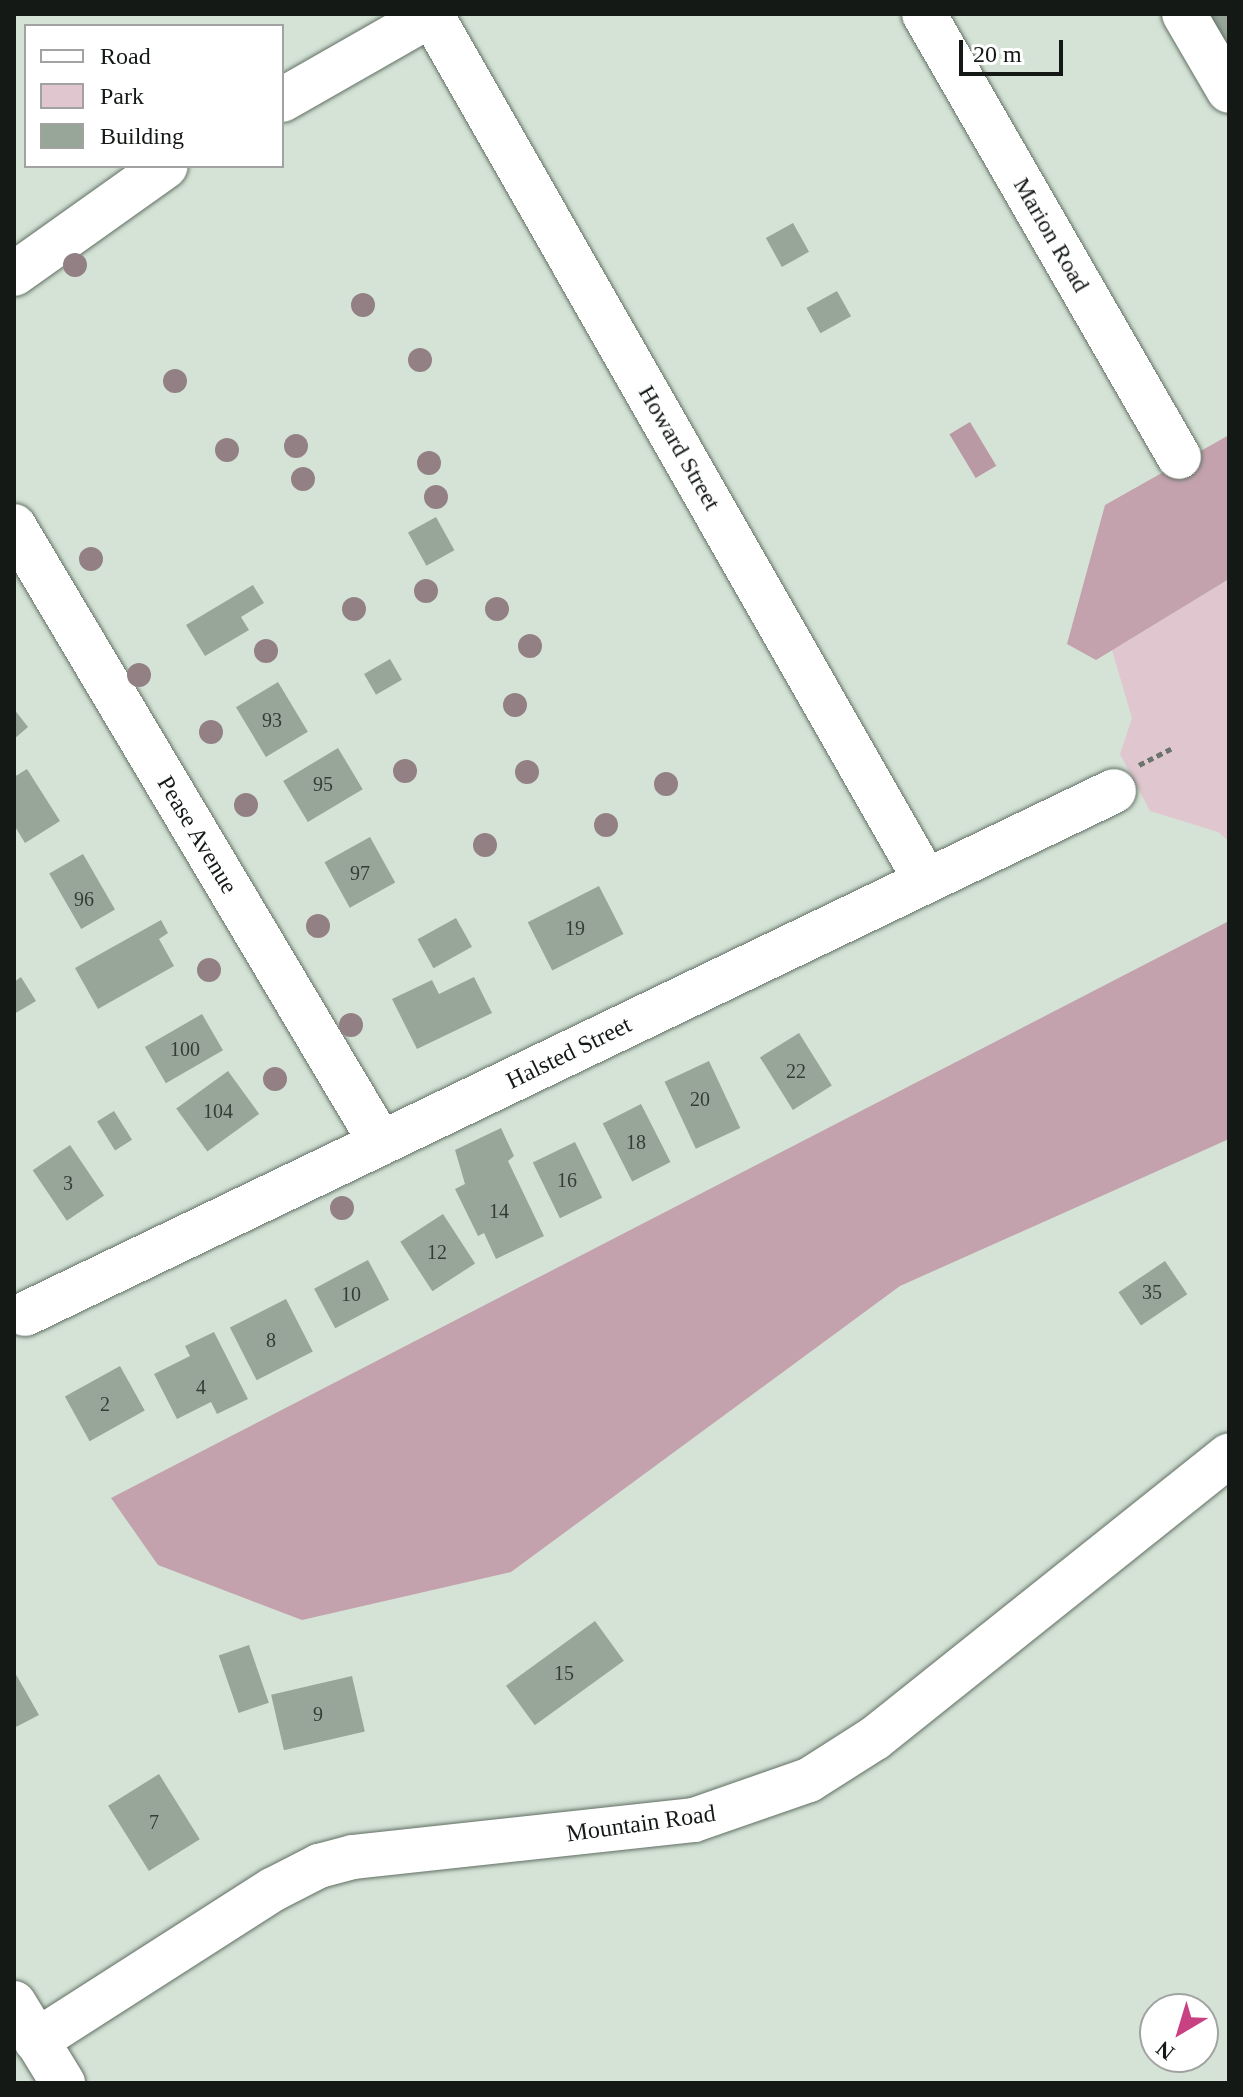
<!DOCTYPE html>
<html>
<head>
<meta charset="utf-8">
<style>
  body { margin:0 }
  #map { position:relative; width:1243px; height:2097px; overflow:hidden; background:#d4e3d6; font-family:Georgia,serif }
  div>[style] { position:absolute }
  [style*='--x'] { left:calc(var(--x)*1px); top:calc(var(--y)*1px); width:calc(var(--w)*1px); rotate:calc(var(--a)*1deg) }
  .green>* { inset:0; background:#dfc6cf }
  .forest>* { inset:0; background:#c3a2ae }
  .water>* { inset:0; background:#b999a4; transform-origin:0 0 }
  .building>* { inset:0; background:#98a69a; transform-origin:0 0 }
  .path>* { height:5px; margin-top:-2.5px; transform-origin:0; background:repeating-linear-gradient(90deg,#6b756d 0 6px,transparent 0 10px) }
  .roads { filter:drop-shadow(0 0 2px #626f64) drop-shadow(0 0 2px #626f64) }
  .minor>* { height:44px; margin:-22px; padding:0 22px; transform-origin:22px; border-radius:22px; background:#fff }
  .trees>* { width:24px; height:24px; margin:-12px; border-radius:50%; background:#938085 }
  span { translate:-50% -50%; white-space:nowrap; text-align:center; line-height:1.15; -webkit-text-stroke:6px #fff; paint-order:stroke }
  .number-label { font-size:20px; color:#353c36 }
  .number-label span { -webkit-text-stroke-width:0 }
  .street-label { font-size:24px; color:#141915 }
  .frame { position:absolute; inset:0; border:16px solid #141915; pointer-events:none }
  .legend { position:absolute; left:24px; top:24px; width:260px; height:144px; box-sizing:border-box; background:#fff; border:2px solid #a1a3a1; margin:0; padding:10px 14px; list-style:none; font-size:24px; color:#141915 }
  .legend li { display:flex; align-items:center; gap:16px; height:40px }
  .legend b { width:40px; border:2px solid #a1a3a1 }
  .north { position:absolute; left:1139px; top:1993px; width:80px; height:80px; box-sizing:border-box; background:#fff; border:2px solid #a1a3a1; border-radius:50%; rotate:218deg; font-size:22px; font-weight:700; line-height:32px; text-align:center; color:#141915 }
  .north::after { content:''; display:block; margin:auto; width:28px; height:36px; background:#c84283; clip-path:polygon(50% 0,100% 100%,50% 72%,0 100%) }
  .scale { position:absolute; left:959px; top:40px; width:104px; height:36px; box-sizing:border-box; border:4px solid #141915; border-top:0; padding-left:10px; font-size:24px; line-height:28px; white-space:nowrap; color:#141915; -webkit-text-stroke:6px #fff; paint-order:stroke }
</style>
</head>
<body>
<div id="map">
  <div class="green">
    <i style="clip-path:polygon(1229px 579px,1229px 841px,1218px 832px,1150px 811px,1120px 754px,1132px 718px,1112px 650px)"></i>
  </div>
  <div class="forest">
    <i style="clip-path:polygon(1229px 435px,1229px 579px,1096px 660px,1067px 644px,1105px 505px)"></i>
    <i style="clip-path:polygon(1229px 921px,1229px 1139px,900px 1286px,511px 1572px,302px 1620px,158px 1565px,111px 1498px)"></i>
  </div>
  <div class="water">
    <i style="left:970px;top:422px;width:51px;height:24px;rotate:59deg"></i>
  </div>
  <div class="building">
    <i style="clip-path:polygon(1201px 14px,1229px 14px,1229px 64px)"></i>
    <i style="left:793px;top:223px;width:33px;height:31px;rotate:61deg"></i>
    <i style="left:837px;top:291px;width:29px;height:35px;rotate:61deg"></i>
    <i style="left:436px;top:517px;width:38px;height:32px;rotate:61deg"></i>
    <i style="clip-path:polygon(253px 585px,264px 603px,241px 617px,249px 630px,205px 656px,186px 625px)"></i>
    <i style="left:390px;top:659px;width:24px;height:30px;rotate:60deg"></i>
    <i style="left:278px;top:682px;width:58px;height:49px;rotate:59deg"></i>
    <i style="clip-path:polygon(14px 709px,28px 727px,14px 739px)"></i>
    <i style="left:338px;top:748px;width:48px;height:64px;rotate:59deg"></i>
    <i style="clip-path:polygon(27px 769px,60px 821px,25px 843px,14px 825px,14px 777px)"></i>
    <i style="left:370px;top:837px;width:52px;height:52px;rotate:61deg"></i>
    <i style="left:83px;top:854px;width:64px;height:39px;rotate:60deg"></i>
    <i style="left:599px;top:886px;width:54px;height:80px;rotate:63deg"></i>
    <i style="left:456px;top:918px;width:33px;height:44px;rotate:61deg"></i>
    <i style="clip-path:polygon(161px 920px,168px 933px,159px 939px,174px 966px,98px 1009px,75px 968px)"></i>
    <i style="clip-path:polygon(21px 977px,36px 1001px,14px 1014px,14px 982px)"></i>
    <i style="clip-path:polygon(474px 977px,492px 1013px,417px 1049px,392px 999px,432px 980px,439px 994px)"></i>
    <i style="left:202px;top:1014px;width:42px;height:66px;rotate:60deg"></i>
    <i style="left:799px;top:1033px;width:62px;height:46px;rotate:58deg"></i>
    <i style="left:709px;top:1061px;width:74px;height:49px;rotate:65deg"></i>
    <i style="left:228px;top:1071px;width:53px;height:64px;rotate:54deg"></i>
    <i style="left:641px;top:1104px;width:65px;height:43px;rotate:63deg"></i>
    <i style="left:114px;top:1111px;width:34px;height:20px;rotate:58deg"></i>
    <i style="clip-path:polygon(501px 1128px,514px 1156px,508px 1161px,544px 1236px,496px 1259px,484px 1233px,478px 1236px,455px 1189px,465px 1184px,455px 1150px)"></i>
    <i style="left:575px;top:1142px;width:62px;height:47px;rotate:64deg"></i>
    <i style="left:70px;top:1145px;width:61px;height:45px;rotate:56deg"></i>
    <i style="left:443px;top:1214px;width:59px;height:51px;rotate:57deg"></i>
    <i style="left:368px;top:1260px;width:45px;height:61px;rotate:62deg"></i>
    <i style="left:1165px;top:1261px;width:40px;height:56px;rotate:56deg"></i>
    <i style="left:286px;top:1299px;width:59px;height:63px;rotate:63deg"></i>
    <i style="clip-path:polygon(214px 1332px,248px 1399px,217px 1414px,211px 1402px,177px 1419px,154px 1374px,190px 1356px,185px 1346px)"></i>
    <i style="left:120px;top:1366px;width:51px;height:63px;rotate:61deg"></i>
    <i style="left:595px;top:1621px;width:49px;height:110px;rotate:54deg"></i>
    <i style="left:249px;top:1645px;width:61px;height:32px;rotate:71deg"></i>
    <i style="clip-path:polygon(14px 1671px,39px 1715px,14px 1728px)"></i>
    <i style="left:352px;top:1676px;width:57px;height:83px;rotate:77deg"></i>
    <i style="left:159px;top:1774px;width:77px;height:60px;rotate:58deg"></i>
  </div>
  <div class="path">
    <i style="--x:1139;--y:765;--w:37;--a:-27"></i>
  </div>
  <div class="roads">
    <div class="minor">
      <i style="--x:431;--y:14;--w:998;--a:60.28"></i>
      <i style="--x:924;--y:14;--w:511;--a:60.07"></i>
      <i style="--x:1184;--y:14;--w:89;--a:59.7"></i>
      <i style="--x:282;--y:100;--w:174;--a:-29.7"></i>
      <i style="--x:14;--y:274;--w:186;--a:-35.4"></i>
      <i style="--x:14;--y:526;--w:718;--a:59.26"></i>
      <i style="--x:25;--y:1314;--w:1208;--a:-25.65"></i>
      <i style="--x:14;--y:2003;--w:94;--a:58.5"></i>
      <i style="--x:36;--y:2041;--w:282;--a:-32.6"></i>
      <i style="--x:274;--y:1889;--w:51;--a:-27.1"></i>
      <i style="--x:319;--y:1866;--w:35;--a:-15"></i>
      <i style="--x:353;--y:1857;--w:343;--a:-6.2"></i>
      <i style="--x:694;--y:1820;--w:122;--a:-19.2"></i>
      <i style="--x:809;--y:1780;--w:78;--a:-32.5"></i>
      <i style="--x:875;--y:1738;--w:453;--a:-38.6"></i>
    </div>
  </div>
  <div class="trees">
    <i style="left:75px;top:265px"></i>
    <i style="left:363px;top:305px"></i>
    <i style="left:420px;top:360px"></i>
    <i style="left:175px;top:381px"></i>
    <i style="left:296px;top:446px"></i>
    <i style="left:227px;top:450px"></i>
    <i style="left:429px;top:463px"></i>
    <i style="left:303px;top:479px"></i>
    <i style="left:436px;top:497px"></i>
    <i style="left:91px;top:559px"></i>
    <i style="left:426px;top:591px"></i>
    <i style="left:354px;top:609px"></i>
    <i style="left:497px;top:609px"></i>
    <i style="left:530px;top:646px"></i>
    <i style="left:266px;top:651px"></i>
    <i style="left:139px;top:675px"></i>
    <i style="left:515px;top:705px"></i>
    <i style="left:211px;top:732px"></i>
    <i style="left:405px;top:771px"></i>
    <i style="left:527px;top:772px"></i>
    <i style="left:666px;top:784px"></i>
    <i style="left:246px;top:805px"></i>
    <i style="left:606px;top:825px"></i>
    <i style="left:485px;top:845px"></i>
    <i style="left:318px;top:926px"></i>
    <i style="left:209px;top:970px"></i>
    <i style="left:351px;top:1025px"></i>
    <i style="left:275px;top:1079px"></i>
    <i style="left:342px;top:1208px"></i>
  </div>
  <div class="number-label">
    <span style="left:272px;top:720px">93</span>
    <span style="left:323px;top:784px">95</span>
    <span style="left:360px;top:873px">97</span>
    <span style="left:84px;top:899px">96</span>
    <span style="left:575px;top:928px">19</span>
    <span style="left:185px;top:1049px">100</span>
    <span style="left:796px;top:1071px">22</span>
    <span style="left:700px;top:1099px">20</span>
    <span style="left:218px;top:1111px">104</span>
    <span style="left:636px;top:1142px">18</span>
    <span style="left:567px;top:1180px">16</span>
    <span style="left:68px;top:1183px">3</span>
    <span style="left:499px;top:1211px">14</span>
    <span style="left:437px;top:1252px">12</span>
    <span style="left:1152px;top:1292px">35</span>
    <span style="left:351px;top:1294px">10</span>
    <span style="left:271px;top:1340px">8</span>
    <span style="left:201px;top:1387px">4</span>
    <span style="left:105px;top:1404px">2</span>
    <span style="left:564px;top:1673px">15</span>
    <span style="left:318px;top:1714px">9</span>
    <span style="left:154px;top:1822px">7</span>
  </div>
  <div class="street-label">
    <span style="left:1051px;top:235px;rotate:60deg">Marion Road</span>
    <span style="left:679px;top:448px;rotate:60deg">Howard Street</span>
    <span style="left:197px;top:835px;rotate:59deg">Pease Avenue</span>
    <span style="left:569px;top:1053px;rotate:-26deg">Halsted Street</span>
    <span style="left:641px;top:1824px;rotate:-8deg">Mountain Road</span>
  </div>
  <div class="frame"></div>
  <ul class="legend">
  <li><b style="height:10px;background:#fff"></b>Road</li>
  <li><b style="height:22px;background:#dfc6cf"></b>Park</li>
  <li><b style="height:22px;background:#98a69a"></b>Building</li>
  </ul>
  <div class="north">N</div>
  <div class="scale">20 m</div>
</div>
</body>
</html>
